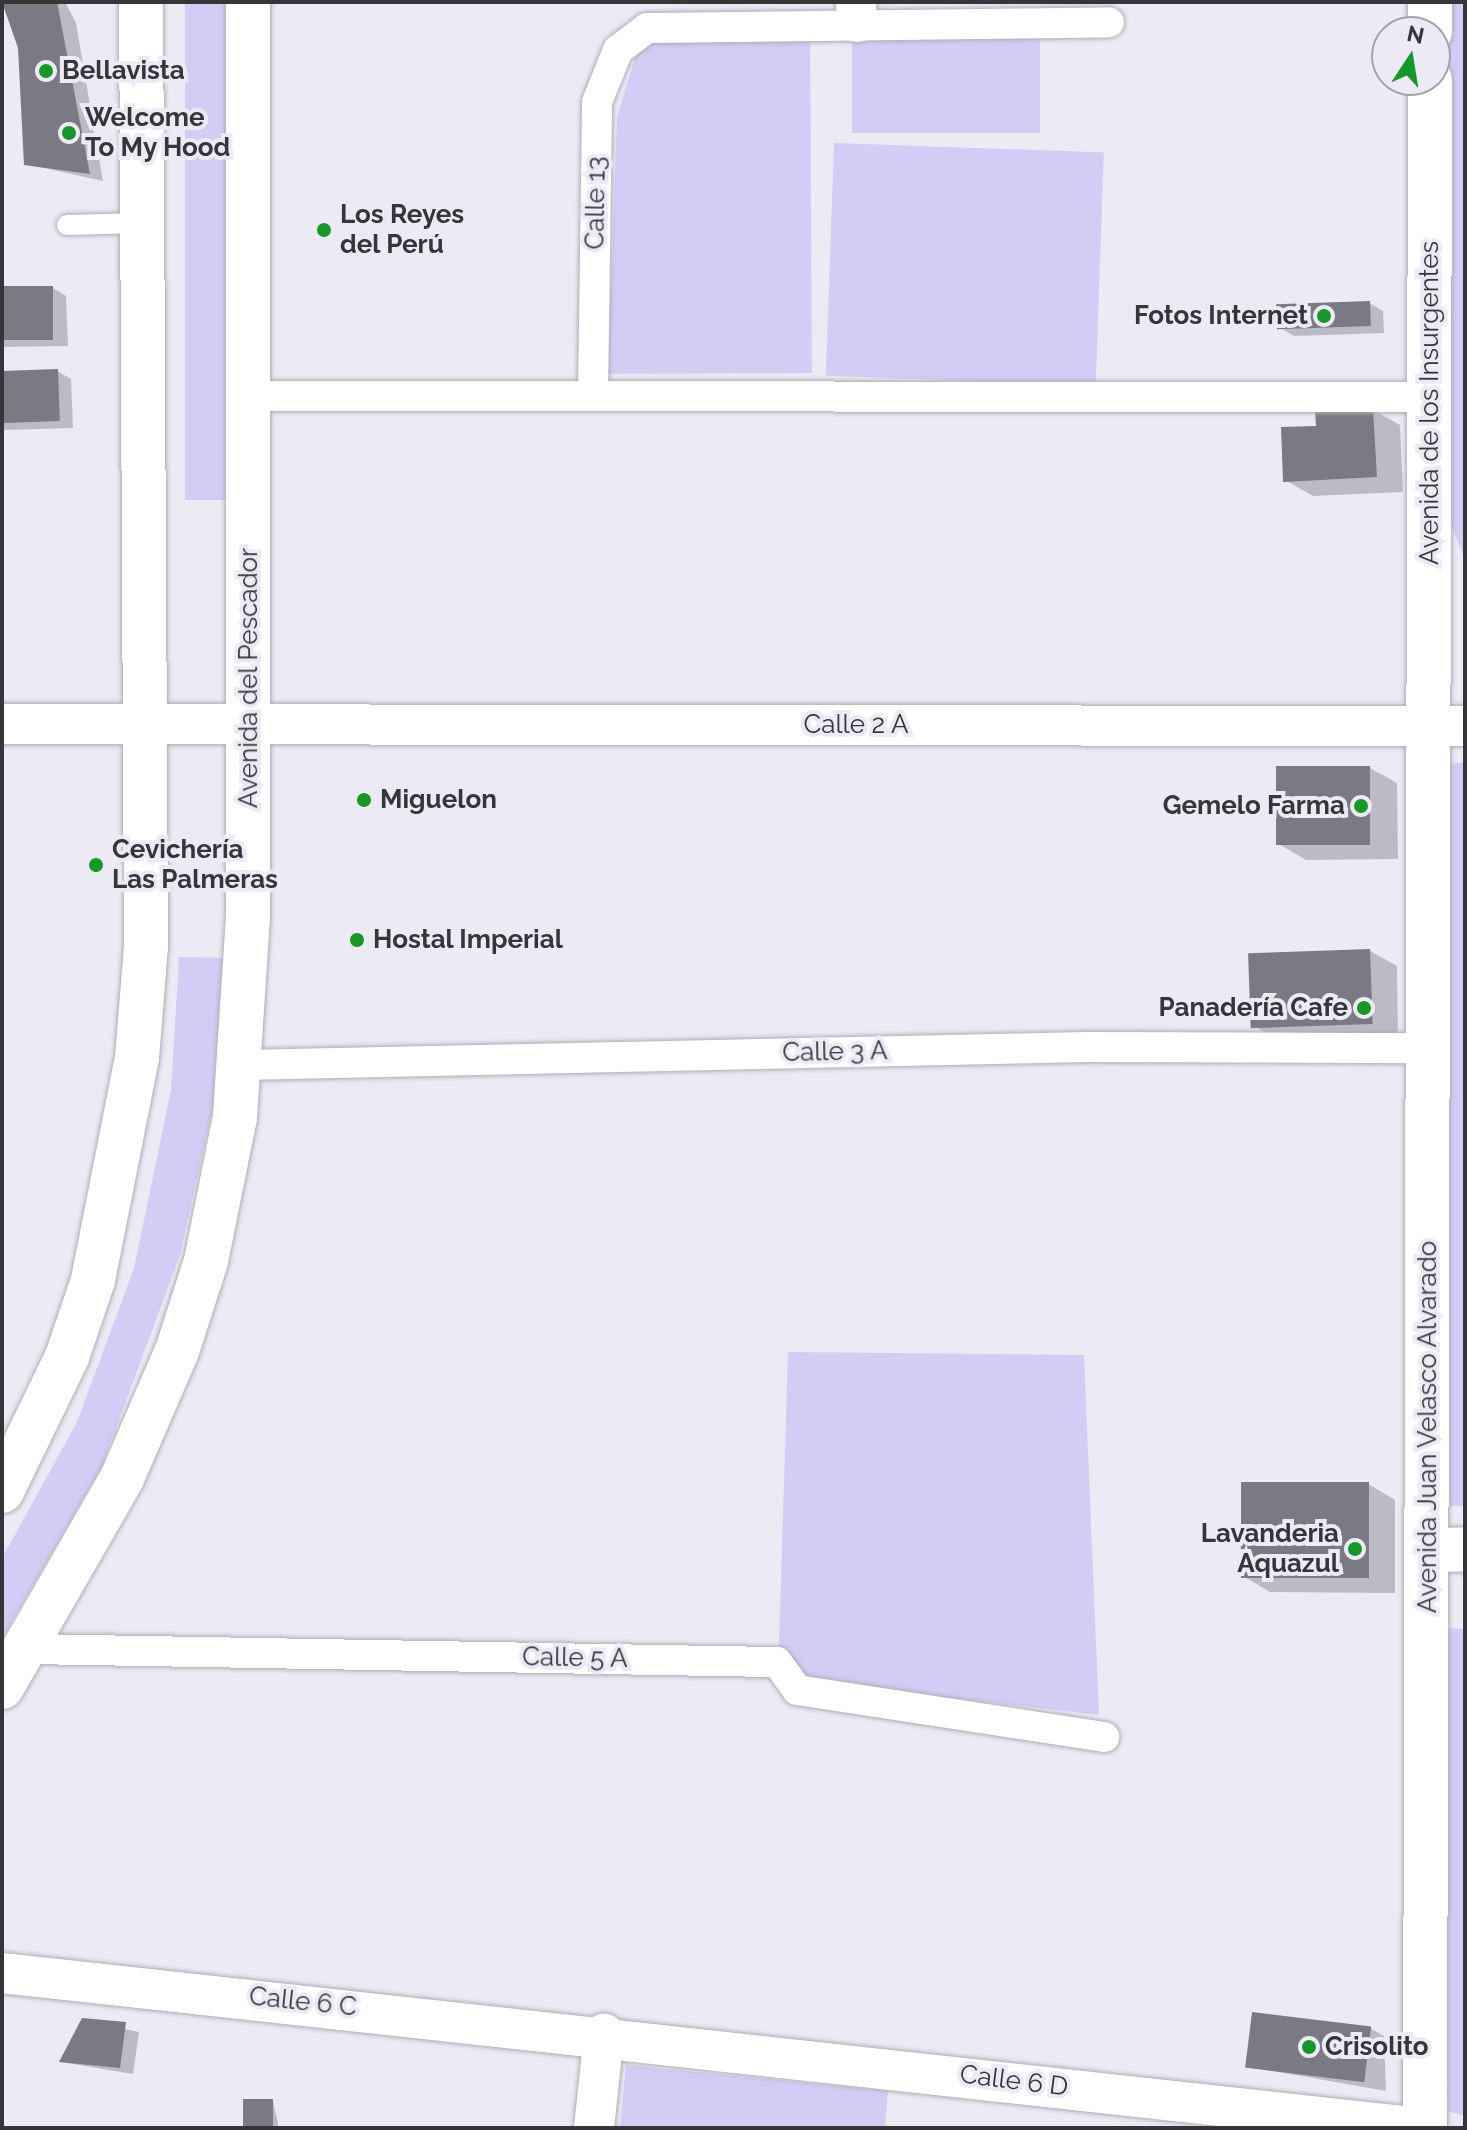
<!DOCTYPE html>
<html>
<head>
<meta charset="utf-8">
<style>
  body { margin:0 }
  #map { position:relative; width:1467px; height:2130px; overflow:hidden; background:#eceaf5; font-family:Raleway,sans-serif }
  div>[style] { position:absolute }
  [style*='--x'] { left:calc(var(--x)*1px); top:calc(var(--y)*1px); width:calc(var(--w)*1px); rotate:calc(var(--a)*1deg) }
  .green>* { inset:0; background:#d4ccf4; transform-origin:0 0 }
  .shadow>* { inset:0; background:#0003 }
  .building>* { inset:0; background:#7b7982; transform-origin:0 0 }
  .roads { filter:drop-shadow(0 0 2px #afadb7) drop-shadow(0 0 2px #afadb7) }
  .service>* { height:20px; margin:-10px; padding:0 10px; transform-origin:10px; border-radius:10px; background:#fff }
  .pedestrian>* { height:30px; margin:-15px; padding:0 15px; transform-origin:15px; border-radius:15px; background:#fff }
  .minor>* { height:40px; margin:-20px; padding:0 20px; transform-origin:20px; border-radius:20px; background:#fff }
  .secondary>* { height:44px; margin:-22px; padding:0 22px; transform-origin:22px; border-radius:22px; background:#fff }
  .dots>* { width:22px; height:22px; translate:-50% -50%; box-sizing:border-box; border:4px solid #eceaf5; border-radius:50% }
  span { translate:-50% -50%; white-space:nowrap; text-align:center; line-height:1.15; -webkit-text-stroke:8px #eceaf5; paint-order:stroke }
  .poi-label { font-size:26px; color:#363539; font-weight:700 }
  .left { translate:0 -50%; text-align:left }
  .right { translate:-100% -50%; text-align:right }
  .street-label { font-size:26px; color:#363539 }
  .frame { position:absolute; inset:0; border:4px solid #363539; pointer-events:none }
  .north { position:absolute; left:1371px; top:16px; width:80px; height:80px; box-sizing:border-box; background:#eceaf5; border:2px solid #a3a2aa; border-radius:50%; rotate:12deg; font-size:22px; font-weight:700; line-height:32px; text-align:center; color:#363539 }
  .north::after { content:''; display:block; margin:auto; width:28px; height:36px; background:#17972a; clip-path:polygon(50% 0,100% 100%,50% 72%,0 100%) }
</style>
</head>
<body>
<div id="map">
  <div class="green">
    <i style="left:185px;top:2px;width:46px;height:498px"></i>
    <i style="clip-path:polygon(1446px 2px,1465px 2px,1465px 560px,1443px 505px)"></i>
    <i style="clip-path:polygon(810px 23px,812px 373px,608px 374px,617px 117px,641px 38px)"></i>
    <i style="left:852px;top:35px;width:188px;height:98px"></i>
    <i style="left:834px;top:143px;width:270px;height:233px;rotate:2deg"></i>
    <i style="clip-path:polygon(1465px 762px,1465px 1506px,1449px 1506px,1442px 765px)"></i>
    <i style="clip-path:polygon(179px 957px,223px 958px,213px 1106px,180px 1255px,102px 1466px,2px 1638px,2px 1558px,77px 1422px,134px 1268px,171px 1090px)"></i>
    <i style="clip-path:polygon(788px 1352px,1084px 1355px,1099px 1715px,778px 1678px)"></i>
    <i style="clip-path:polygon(1440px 1628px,1465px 1629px,1465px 2116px,1448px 2111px)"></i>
    <i style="clip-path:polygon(626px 2065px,888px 2091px,885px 2128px,620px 2128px)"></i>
  </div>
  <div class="shadow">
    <i style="clip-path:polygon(2px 2px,65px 2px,76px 23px,103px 181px,26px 164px,20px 48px)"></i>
    <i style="clip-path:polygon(2px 288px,53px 288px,66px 296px,68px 346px,2px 347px)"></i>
    <i style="clip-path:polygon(1369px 303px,1383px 311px,1384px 333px,1294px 336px,1280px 328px)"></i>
    <i style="clip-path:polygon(57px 371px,71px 379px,73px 428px,2px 430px,2px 373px)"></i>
    <i style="clip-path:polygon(1373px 410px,1400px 425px,1403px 492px,1313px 496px,1285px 480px,1319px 428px)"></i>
    <i style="clip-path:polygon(1370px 768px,1397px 783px,1398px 859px,1306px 860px,1279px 844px)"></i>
    <i style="clip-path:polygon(1370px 951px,1397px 966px,1398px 1038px,1279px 1041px,1252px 1025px)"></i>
    <i style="clip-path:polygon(1368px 1484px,1395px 1500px,1395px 1593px,1270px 1592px,1243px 1576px)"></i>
    <i style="clip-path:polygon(83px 2020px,139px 2032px,133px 2074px,61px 2062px)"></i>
    <i style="clip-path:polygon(1370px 2028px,1384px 2036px,1386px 2091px,1245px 2066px)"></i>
    <i style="clip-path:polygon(273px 2101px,279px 2128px,244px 2128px)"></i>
  </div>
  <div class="building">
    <i style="clip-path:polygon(2px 2px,57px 2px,90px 174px,24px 165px,18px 48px)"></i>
    <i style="left:2px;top:286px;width:51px;height:54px"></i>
    <i style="left:1370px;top:301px;width:25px;height:94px;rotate:88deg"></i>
    <i style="left:58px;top:369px;width:52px;height:56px;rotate:88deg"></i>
    <i style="clip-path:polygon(1373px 408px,1377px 477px,1283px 482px,1281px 427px,1316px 426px,1315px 410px)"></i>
    <i style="left:1276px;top:766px;width:94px;height:79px"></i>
    <i style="left:1370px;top:949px;width:75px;height:122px;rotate:88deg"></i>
    <i style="left:1241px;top:1482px;width:128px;height:96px"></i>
    <i style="left:1252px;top:2012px;width:120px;height:56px;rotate:7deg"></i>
    <i style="clip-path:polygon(82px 2018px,126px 2022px,120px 2068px,59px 2062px)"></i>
    <i style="left:243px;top:2099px;width:30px;height:29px"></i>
  </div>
  <div class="roads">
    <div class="service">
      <i style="--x:67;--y:225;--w:74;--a:-1.5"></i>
    </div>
    <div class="pedestrian">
      <i style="--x:250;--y:396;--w:1178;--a:0.05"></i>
      <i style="--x:593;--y:396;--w:294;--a:-89.2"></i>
      <i style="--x:597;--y:102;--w:56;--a:-68"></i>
      <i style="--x:618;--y:50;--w:36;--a:-37"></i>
      <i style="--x:647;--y:28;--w:462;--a:-0.7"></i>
      <i style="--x:242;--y:1065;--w:847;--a:-1.22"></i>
      <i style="--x:1089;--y:1047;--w:340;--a:0.2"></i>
      <i style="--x:29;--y:1649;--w:748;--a:1"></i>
      <i style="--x:777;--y:1662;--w:34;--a:54"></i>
      <i style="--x:797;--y:1690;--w:311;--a:8.7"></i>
    </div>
    <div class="minor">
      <i style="--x:856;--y:2;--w:20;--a:87"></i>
      <i style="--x:2;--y:724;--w:1463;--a:0.08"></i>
      <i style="--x:2;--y:1973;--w:1429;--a:6.23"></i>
      <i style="--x:594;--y:2128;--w:95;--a:-83.9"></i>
    </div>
    <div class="secondary">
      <i style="--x:1430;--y:32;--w:30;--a:-90"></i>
      <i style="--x:2;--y:1491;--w:149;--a:-64.1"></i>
      <i style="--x:67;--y:1357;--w:81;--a:-71.3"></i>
      <i style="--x:93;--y:1280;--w:226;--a:-78.8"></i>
      <i style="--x:137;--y:1058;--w:111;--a:-85.4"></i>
      <i style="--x:146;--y:947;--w:945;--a:-90.3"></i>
      <i style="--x:1426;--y:1550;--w:39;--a:-1"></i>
      <i style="--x:2;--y:1687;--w:241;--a:-60.1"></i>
      <i style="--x:122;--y:1478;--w:138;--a:-66.6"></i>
      <i style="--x:177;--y:1351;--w:95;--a:-72.1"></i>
      <i style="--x:206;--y:1261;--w:147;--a:-78.6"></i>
      <i style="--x:235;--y:1117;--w:199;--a:-86.3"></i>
      <i style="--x:248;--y:918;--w:916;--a:-90"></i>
      <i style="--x:1425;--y:2128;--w:2048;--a:-89.86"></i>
    </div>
  </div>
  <div class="dots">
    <i style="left:46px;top:71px;background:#17972a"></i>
    <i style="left:69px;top:133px;background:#17972a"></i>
    <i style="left:324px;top:230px;background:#17972a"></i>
    <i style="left:1324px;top:316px;background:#17972a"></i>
    <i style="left:364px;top:800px;background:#17972a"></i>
    <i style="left:1361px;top:806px;background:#17972a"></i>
    <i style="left:96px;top:865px;background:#17972a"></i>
    <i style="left:357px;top:940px;background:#17972a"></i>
    <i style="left:1364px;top:1008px;background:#17972a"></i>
    <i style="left:1355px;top:1549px;background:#17972a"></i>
    <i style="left:1309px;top:2047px;background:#17972a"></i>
  </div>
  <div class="poi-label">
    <span class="left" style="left:62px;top:71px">Bellavista</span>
    <span class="left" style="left:85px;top:133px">Welcome<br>To My Hood</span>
    <span class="left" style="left:340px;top:230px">Los Reyes<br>del Perú</span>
    <span class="right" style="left:1308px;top:316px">Fotos Internet</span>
    <span class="left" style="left:380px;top:800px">Miguelon</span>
    <span class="right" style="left:1345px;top:806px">Gemelo Farma</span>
    <span class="left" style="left:112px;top:865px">Cevichería<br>Las Palmeras</span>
    <span class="left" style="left:373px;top:940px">Hostal Imperial</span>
    <span class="right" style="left:1348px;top:1008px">Panadería Cafe</span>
    <span class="right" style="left:1339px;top:1549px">Lavanderia<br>Aquazul</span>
    <span class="left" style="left:1325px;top:2047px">Crisolito</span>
  </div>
  <div class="street-label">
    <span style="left:596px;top:203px;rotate:-89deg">Calle 13</span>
    <span style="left:1430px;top:403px;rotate:-90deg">Avenida de los Insurgentes</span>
    <span style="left:249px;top:678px;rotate:-90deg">Avenida del Pescador</span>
    <span style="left:856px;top:725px">Calle 2 A</span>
    <span style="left:835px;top:1052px;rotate:-1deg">Calle 3 A</span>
    <span style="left:1428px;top:1427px;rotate:-90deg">Avenida Juan Velasco Alvarado</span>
    <span style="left:575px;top:1658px;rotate:1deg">Calle 5 A</span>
    <span style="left:303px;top:2002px;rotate:6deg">Calle 6 C</span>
    <span style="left:1014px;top:2081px;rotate:7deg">Calle 6 D</span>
  </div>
  <div class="frame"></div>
  <div class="north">N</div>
</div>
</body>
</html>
